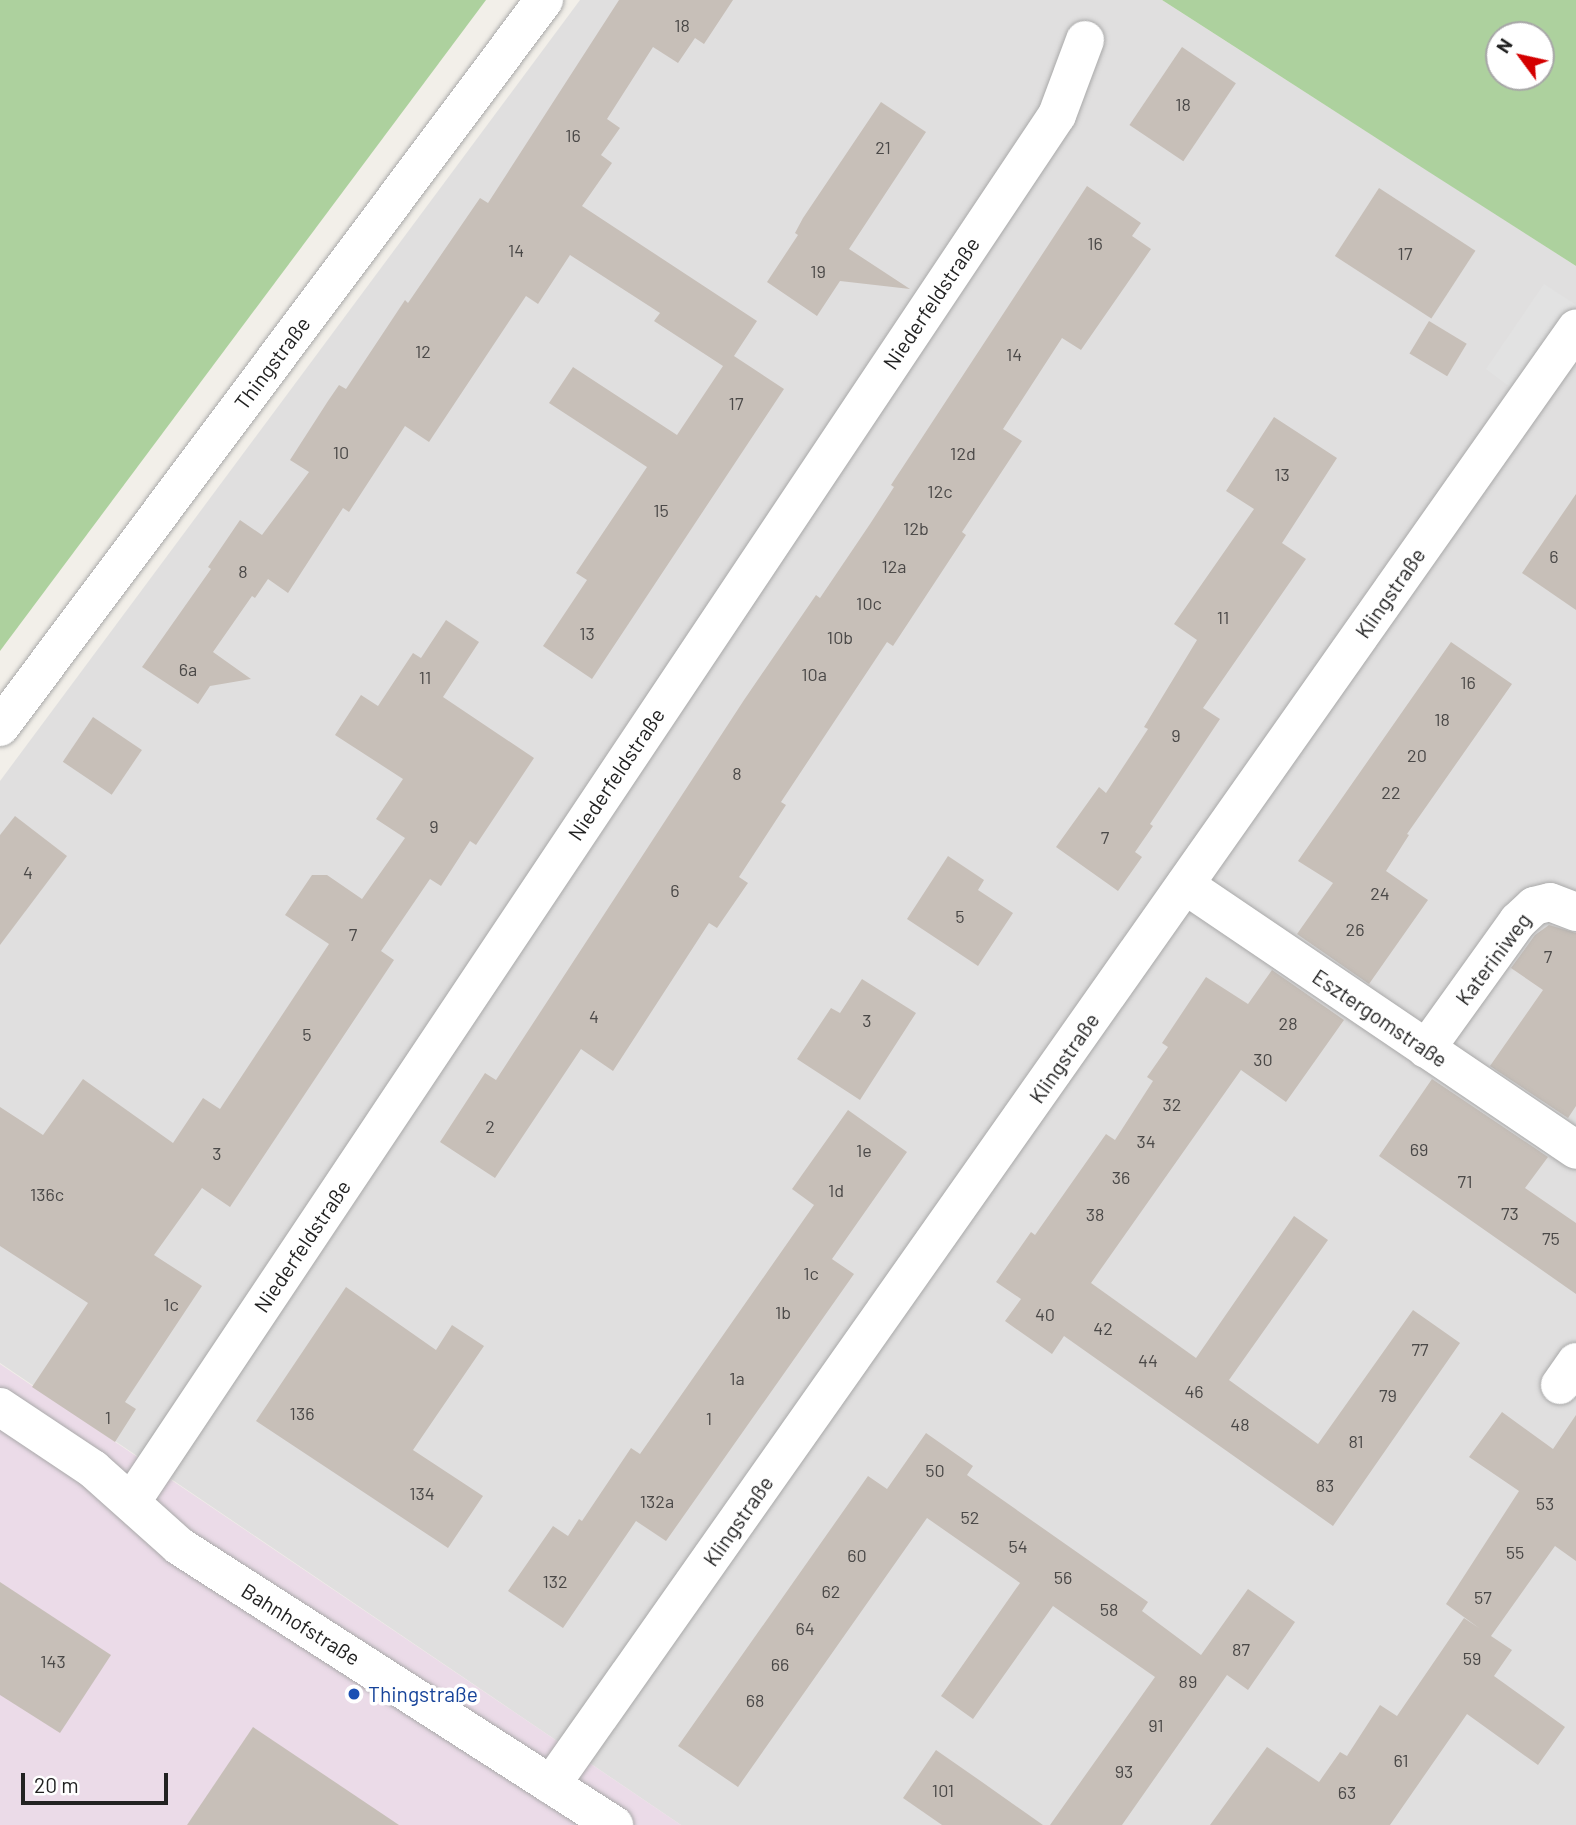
<!DOCTYPE html>
<html>
<head>
<meta charset="utf-8">
<style>
  body { margin:0 }
  #map { position:relative; width:1576px; height:1825px; overflow:hidden; background:#f2efe9; font-family:Barlow,sans-serif }
  div>[style] { position:absolute }
  [style*='--x'] { left:calc(var(--x)*1px); top:calc(var(--y)*1px); width:calc(var(--w)*1px); rotate:calc(var(--a)*1deg) }
  .residential>* { inset:0; background:#e0dfdf }
  .industrial>* { inset:0; background:#ebdbe8 }
  .forest>* { inset:0; background:#add19e }
  .parking>* { inset:0; background:#e2e2e2 }
  .building>* { inset:0; background:#c7bfb8; transform-origin:0 0 }
  .roads { filter:drop-shadow(0 0 2px #a9a9a9) drop-shadow(0 0 2px #a9a9a9) }
  .minor>* { height:38px; margin:-19px; padding:0 19px; transform-origin:19px; border-radius:19px; background:#fff }
  .dots>* { width:19px; height:19px; translate:-50% -50%; box-sizing:border-box; border:4px solid #fff; border-radius:50% }
  span { translate:-50% -50%; white-space:nowrap; text-align:center; line-height:1.15; -webkit-text-stroke:7px #fff; paint-order:stroke }
  .number-label { font-size:18px; color:#4b4948 }
  .number-label span { -webkit-text-stroke-width:0 }
  .street-label { font-size:21px; color:#222 }
  .transit-label { font-size:21px; color:#164399 }
  .left { translate:0 -50%; text-align:left }
  .north { position:absolute; left:1485px; top:21px; width:70px; height:70px; box-sizing:border-box; background:#fff; border:2px solid #a7a7a7; border-radius:50%; rotate:303deg; font-size:19px; font-weight:700; line-height:28px; text-align:center; color:#222 }
  .north::after { content:''; display:block; margin:auto; width:24px; height:32px; background:#d40000; clip-path:polygon(50% 0,100% 100%,50% 72%,0 100%) }
  .scale { position:absolute; left:21px; top:1773px; width:147px; height:32px; box-sizing:border-box; border:4px solid #222; border-top:0; padding-left:9px; font-size:21px; line-height:24px; white-space:nowrap; color:#222; -webkit-text-stroke:5px #fff; paint-order:stroke }
</style>
</head>
<body>
<div id="map">
  <div class="residential">
    <i style="clip-path:polygon(580px 0,1162px 0,1576px 266px,1576px 1825px,681px 1825px,0 1363px,0 781px)"></i>
  </div>
  <div class="industrial">
    <i style="clip-path:polygon(0 1364px,523px 1718px,681px 1825px,0 1825px)"></i>
  </div>
  <div class="forest">
    <i style="clip-path:polygon(0 0,486px 0,0 651px)"></i>
    <i style="clip-path:polygon(evenodd,1162px 0,1576px 0,1576px 266px,1429px 172px,1162px 0,1541px 35px,1541px 77px,1499px 77px,1499px 35px,1541px 35px)"></i>
  </div>
  <div class="parking">
    <i style="clip-path:polygon(1544px 284px,1576px 305px,1576px 329px,1526px 399px,1486px 369px)"></i>
  </div>
  <div class="building">
    <i style="clip-path:polygon(619px 0,733px 0,704px 44px,695px 38px,678px 63px,653px 47px,607px 119px,620px 128px,601px 155px,612px 163px,582px 206px,757px 321px,734px 356px,784px 389px,592px 679px,543px 646px,587px 580px,576px 573px,647px 467px,549px 403px,573px 367px,677px 435px,723px 366px,654px 321px,660px 313px,570px 255px,538px 304px,526px 296px,429px 442px,405px 426px,349px 512px,343px 508px,288px 593px,268px 579px,255px 598px,252px 596px,213px 652px,251px 679px,210px 686px,198px 704px,142px 667px,211px 569px,208px 567px,240px 520px,262px 535px,309px 472px,290px 460px,328px 401px,339px 385px,346px 389px,405px 300px,408px 303px,480px 198px,488px 203px)"></i>
    <i style="left:1182px;top:47px;width:65px;height:94px;rotate:34deg"></i>
    <i style="clip-path:polygon(881px 102px,926px 132px,849px 249px,910px 289px,840px 281px,817px 316px,767px 282px,798px 235px,795px 233px,803px 218px)"></i>
    <i style="clip-path:polygon(1087px 186px,1141px 223px,1132px 236px,1151px 249px,1081px 350px,1062px 338px,1003px 429px,1022px 441px,962px 532px,966px 535px,893px 646px,887px 642px,781px 802px,786px 805px,739px 877px,748px 883px,717px 928px,709px 923px,613px 1071px,581px 1049px,495px 1178px,440px 1142px,485px 1073px,496px 1080px,744px 700px,816px 595px,820px 598px,870px 524px,894px 487px,891px 485px)"></i>
    <i style="left:1379px;top:188px;width:115px;height:81px;rotate:33deg"></i>
    <i style="left:1429px;top:321px;width:44px;height:38px;rotate:31deg"></i>
    <i style="clip-path:polygon(1274px 417px,1337px 458px,1282px 543px,1306px 559px,1203px 708px,1220px 719px,1150px 824px,1153px 826px,1135px 852px,1142px 857px,1118px 891px,1056px 847px,1099px 787px,1106px 793px,1148px 729px,1144px 727px,1197px 640px,1174px 624px,1254px 509px,1226px 491px)"></i>
    <i style="clip-path:polygon(1576px 494px,1576px 610px,1522px 573px)"></i>
    <i style="clip-path:polygon(446px 620px,479px 642px,443px 697px,534px 758px,476px 845px,470px 841px,441px 886px,430px 879px,381px 951px,394px 960px,230px 1207px,202px 1188px,154px 1255px,202px 1286px,125px 1402px,136px 1409px,115px 1442px,32px 1387px,88px 1303px,0 1246px,0 1107px,43px 1135px,83px 1079px,173px 1143px,203px 1098px,220px 1109px,329px 944px,285px 915px,312px 875px,327px 875px,362px 899px,405px 838px,376px 819px,403px 779px,335px 735px,361px 695px,378px 706px,413px 653px,421px 658px)"></i>
    <i style="clip-path:polygon(1451px 642px,1512px 684px,1407px 834px,1409px 835px,1386px 871px,1428px 900px,1369px 984px,1297px 934px,1333px 883px,1298px 861px)"></i>
    <i style="left:93px;top:717px;width:59px;height:54px;rotate:34deg"></i>
    <i style="clip-path:polygon(15px 816px,67px 856px,0 945px,0 835px)"></i>
    <i style="clip-path:polygon(948px 856px,984px 880px,978px 890px,1013px 913px,978px 966px,907px 919px)"></i>
    <i style="clip-path:polygon(1549px 925px,1576px 933px,1576px 1106px,1568px 1118px,1490px 1066px,1543px 990px,1511px 968px,1535px 935px)"></i>
    <i style="clip-path:polygon(1272px 970px,1344px 1020px,1286px 1102px,1241px 1070px,1091px 1283px,1196px 1358px,1294px 1216px,1328px 1240px,1229px 1380px,1318px 1444px,1413px 1310px,1460px 1343px,1333px 1526px,1064px 1336px,1052px 1354px,1005px 1321px,1021px 1299px,996px 1282px,1031px 1232px,1035px 1235px,1106px 1134px,1115px 1140px,1153px 1081px,1147px 1077px,1168px 1047px,1162px 1043px,1206px 977px,1248px 1004px)"></i>
    <i style="clip-path:polygon(862px 979px,916px 1013px,860px 1100px,797px 1059px,831px 1008px,840px 1013px)"></i>
    <i style="clip-path:polygon(1432px 1079px,1548px 1157px,1525px 1188px,1576px 1223px,1576px 1294px,1379px 1156px)"></i>
    <i style="clip-path:polygon(848px 1110px,907px 1152px,832px 1259px,854px 1274px,666px 1541px,636px 1521px,563px 1628px,508px 1591px,553px 1526px,568px 1536px,579px 1519px,582px 1521px,631px 1448px,640px 1454px,814px 1205px,792px 1189px)"></i>
    <i style="clip-path:polygon(346px 1287px,436px 1350px,452px 1325px,484px 1346px,413px 1450px,483px 1496px,448px 1548px,256px 1421px)"></i>
    <i style="clip-path:polygon(1502px 1412px,1553px 1449px,1576px 1415px,1576px 1561px,1555px 1546px,1491px 1636px,1512px 1650px,1494px 1676px,1565px 1727px,1538px 1765px,1467px 1714px,1390px 1825px,1210px 1825px,1267px 1747px,1319px 1782px,1340px 1752px,1347px 1756px,1380px 1705px,1397px 1716px,1464px 1618px,1479px 1628px,1446px 1604px,1519px 1491px,1469px 1457px)"></i>
    <i style="clip-path:polygon(926px 1433px,973px 1466px,967px 1475px,1148px 1602px,1142px 1611px,1201px 1655px,1248px 1589px,1295px 1622px,1248px 1690px,1227px 1675px,1122px 1825px,1050px 1825px,1155px 1677px,1053px 1606px,973px 1719px,941px 1696px,1020px 1583px,927px 1518px,738px 1787px,678px 1746px,868px 1476px,887px 1489px)"></i>
    <i style="clip-path:polygon(0 1582px,111px 1655px,60px 1733px,0 1695px)"></i>
    <i style="clip-path:polygon(253px 1727px,399px 1825px,187px 1825px)"></i>
    <i style="clip-path:polygon(936px 1750px,982px 1782px,1043px 1825px,942px 1825px,903px 1798px)"></i>
  </div>
  <div class="roads">
    <div class="minor">
      <i style="--x:0;--y:727;--w:908;--a:-53.19"></i>
      <i style="--x:1185;--y:885;--w:472;--a:34.1"></i>
      <i style="--x:1426;--y:1049;--w:158;--a:-54.3"></i>
      <i style="--x:1518;--y:921;--w:22;--a:-43"></i>
      <i style="--x:1534;--y:906;--w:16;--a:-14"></i>
      <i style="--x:1550;--y:902;--w:28;--a:21"></i>
      <i style="--x:1560;--y:1385;--w:28;--a:-55"></i>
      <i style="--x:0;--y:1407;--w:112;--a:33.7"></i>
      <i style="--x:93;--y:1469;--w:115;--a:41.8"></i>
      <i style="--x:179;--y:1546;--w:517;--a:32.68"></i>
      <i style="--x:132;--y:1501;--w:1666;--a:-56.28"></i>
      <i style="--x:1057;--y:115;--w:80;--a:-69.5"></i>
      <i style="--x:551;--y:1785;--w:1781;--a:-54.86"></i>
    </div>
  </div>
  <div class="dots">
    <i style="left:354px;top:1694px;background:#1a4fb4"></i>
  </div>
  <div class="number-label">
    <span style="left:682px;top:25px">18</span>
    <span style="left:1183px;top:104px">18</span>
    <span style="left:573px;top:135px">16</span>
    <span style="left:883px;top:147px">21</span>
    <span style="left:1095px;top:243px">16</span>
    <span style="left:516px;top:250px">14</span>
    <span style="left:1405px;top:253px">17</span>
    <span style="left:818px;top:271px">19</span>
    <span style="left:423px;top:351px">12</span>
    <span style="left:1014px;top:354px">14</span>
    <span style="left:736px;top:403px">17</span>
    <span style="left:341px;top:452px">10</span>
    <span style="left:963px;top:453px">12d</span>
    <span style="left:1282px;top:474px">13</span>
    <span style="left:940px;top:491px">12c</span>
    <span style="left:661px;top:510px">15</span>
    <span style="left:916px;top:528px">12b</span>
    <span style="left:1554px;top:556px">6</span>
    <span style="left:894px;top:566px">12a</span>
    <span style="left:243px;top:571px">8</span>
    <span style="left:869px;top:603px">10c</span>
    <span style="left:1223px;top:617px">11</span>
    <span style="left:587px;top:633px">13</span>
    <span style="left:840px;top:637px">10b</span>
    <span style="left:188px;top:669px">6a</span>
    <span style="left:814px;top:674px">10a</span>
    <span style="left:425px;top:677px">11</span>
    <span style="left:1468px;top:682px">16</span>
    <span style="left:1442px;top:719px">18</span>
    <span style="left:1176px;top:735px">9</span>
    <span style="left:1417px;top:755px">20</span>
    <span style="left:737px;top:773px">8</span>
    <span style="left:1391px;top:792px">22</span>
    <span style="left:434px;top:826px">9</span>
    <span style="left:1105px;top:837px">7</span>
    <span style="left:28px;top:872px">4</span>
    <span style="left:675px;top:890px">6</span>
    <span style="left:1380px;top:893px">24</span>
    <span style="left:960px;top:916px">5</span>
    <span style="left:1355px;top:929px">26</span>
    <span style="left:353px;top:934px">7</span>
    <span style="left:1548px;top:956px">7</span>
    <span style="left:594px;top:1016px">4</span>
    <span style="left:867px;top:1020px">3</span>
    <span style="left:1288px;top:1023px">28</span>
    <span style="left:307px;top:1034px">5</span>
    <span style="left:1263px;top:1059px">30</span>
    <span style="left:1172px;top:1104px">32</span>
    <span style="left:490px;top:1126px">2</span>
    <span style="left:1146px;top:1141px">34</span>
    <span style="left:1419px;top:1149px">69</span>
    <span style="left:864px;top:1150px">1e</span>
    <span style="left:217px;top:1153px">3</span>
    <span style="left:1121px;top:1177px">36</span>
    <span style="left:1465px;top:1181px">71</span>
    <span style="left:836px;top:1190px">1d</span>
    <span style="left:47px;top:1194px">136c</span>
    <span style="left:1510px;top:1213px">73</span>
    <span style="left:1095px;top:1214px">38</span>
    <span style="left:1551px;top:1238px">75</span>
    <span style="left:811px;top:1273px">1c</span>
    <span style="left:171px;top:1304px">1c</span>
    <span style="left:783px;top:1312px">1b</span>
    <span style="left:1045px;top:1314px">40</span>
    <span style="left:1103px;top:1328px">42</span>
    <span style="left:1420px;top:1349px">77</span>
    <span style="left:1148px;top:1360px">44</span>
    <span style="left:737px;top:1378px">1a</span>
    <span style="left:1194px;top:1391px">46</span>
    <span style="left:1388px;top:1395px">79</span>
    <span style="left:302px;top:1413px">136</span>
    <span style="left:108px;top:1417px">1</span>
    <span style="left:709px;top:1418px">1</span>
    <span style="left:1240px;top:1424px">48</span>
    <span style="left:1356px;top:1441px">81</span>
    <span style="left:935px;top:1470px">50</span>
    <span style="left:1325px;top:1485px">83</span>
    <span style="left:422px;top:1493px">134</span>
    <span style="left:657px;top:1501px">132a</span>
    <span style="left:1545px;top:1503px">53</span>
    <span style="left:970px;top:1517px">52</span>
    <span style="left:1018px;top:1546px">54</span>
    <span style="left:1515px;top:1552px">55</span>
    <span style="left:857px;top:1555px">60</span>
    <span style="left:1063px;top:1577px">56</span>
    <span style="left:555px;top:1581px">132</span>
    <span style="left:831px;top:1591px">62</span>
    <span style="left:1483px;top:1597px">57</span>
    <span style="left:1109px;top:1609px">58</span>
    <span style="left:805px;top:1628px">64</span>
    <span style="left:1241px;top:1649px">87</span>
    <span style="left:1472px;top:1658px">59</span>
    <span style="left:53px;top:1661px">143</span>
    <span style="left:780px;top:1664px">66</span>
    <span style="left:1188px;top:1681px">89</span>
    <span style="left:755px;top:1700px">68</span>
    <span style="left:1156px;top:1725px">91</span>
    <span style="left:1401px;top:1760px">61</span>
    <span style="left:1124px;top:1771px">93</span>
    <span style="left:943px;top:1790px">101</span>
    <span style="left:1347px;top:1792px">63</span>
  </div>
  <div class="street-label">
    <span style="left:931px;top:303px;rotate:-56deg">Niederfeldstraße</span>
    <span style="left:272px;top:363px;rotate:-53deg">Thingstraße</span>
    <span style="left:1390px;top:593px;rotate:-55deg">Klingstraße</span>
    <span style="left:616px;top:774px;rotate:-56deg">Niederfeldstraße</span>
    <span style="left:1493px;top:959px;rotate:-53deg">Kateriniweg</span>
    <span style="left:1380px;top:1018px;rotate:34deg">Esztergomstraße</span>
    <span style="left:1064px;top:1058px;rotate:-55deg">Klingstraße</span>
    <span style="left:302px;top:1246px;rotate:-56deg">Niederfeldstraße</span>
    <span style="left:738px;top:1521px;rotate:-55deg">Klingstraße</span>
    <span style="left:301px;top:1624px;rotate:32deg">Bahnhofstraße</span>
  </div>
  <div class="transit-label">
    <span class="left" style="left:368px;top:1694px">Thingstraße</span>
  </div>
  <div class="north">N</div>
  <div class="scale">20 m</div>
</div>
</body>
</html>
